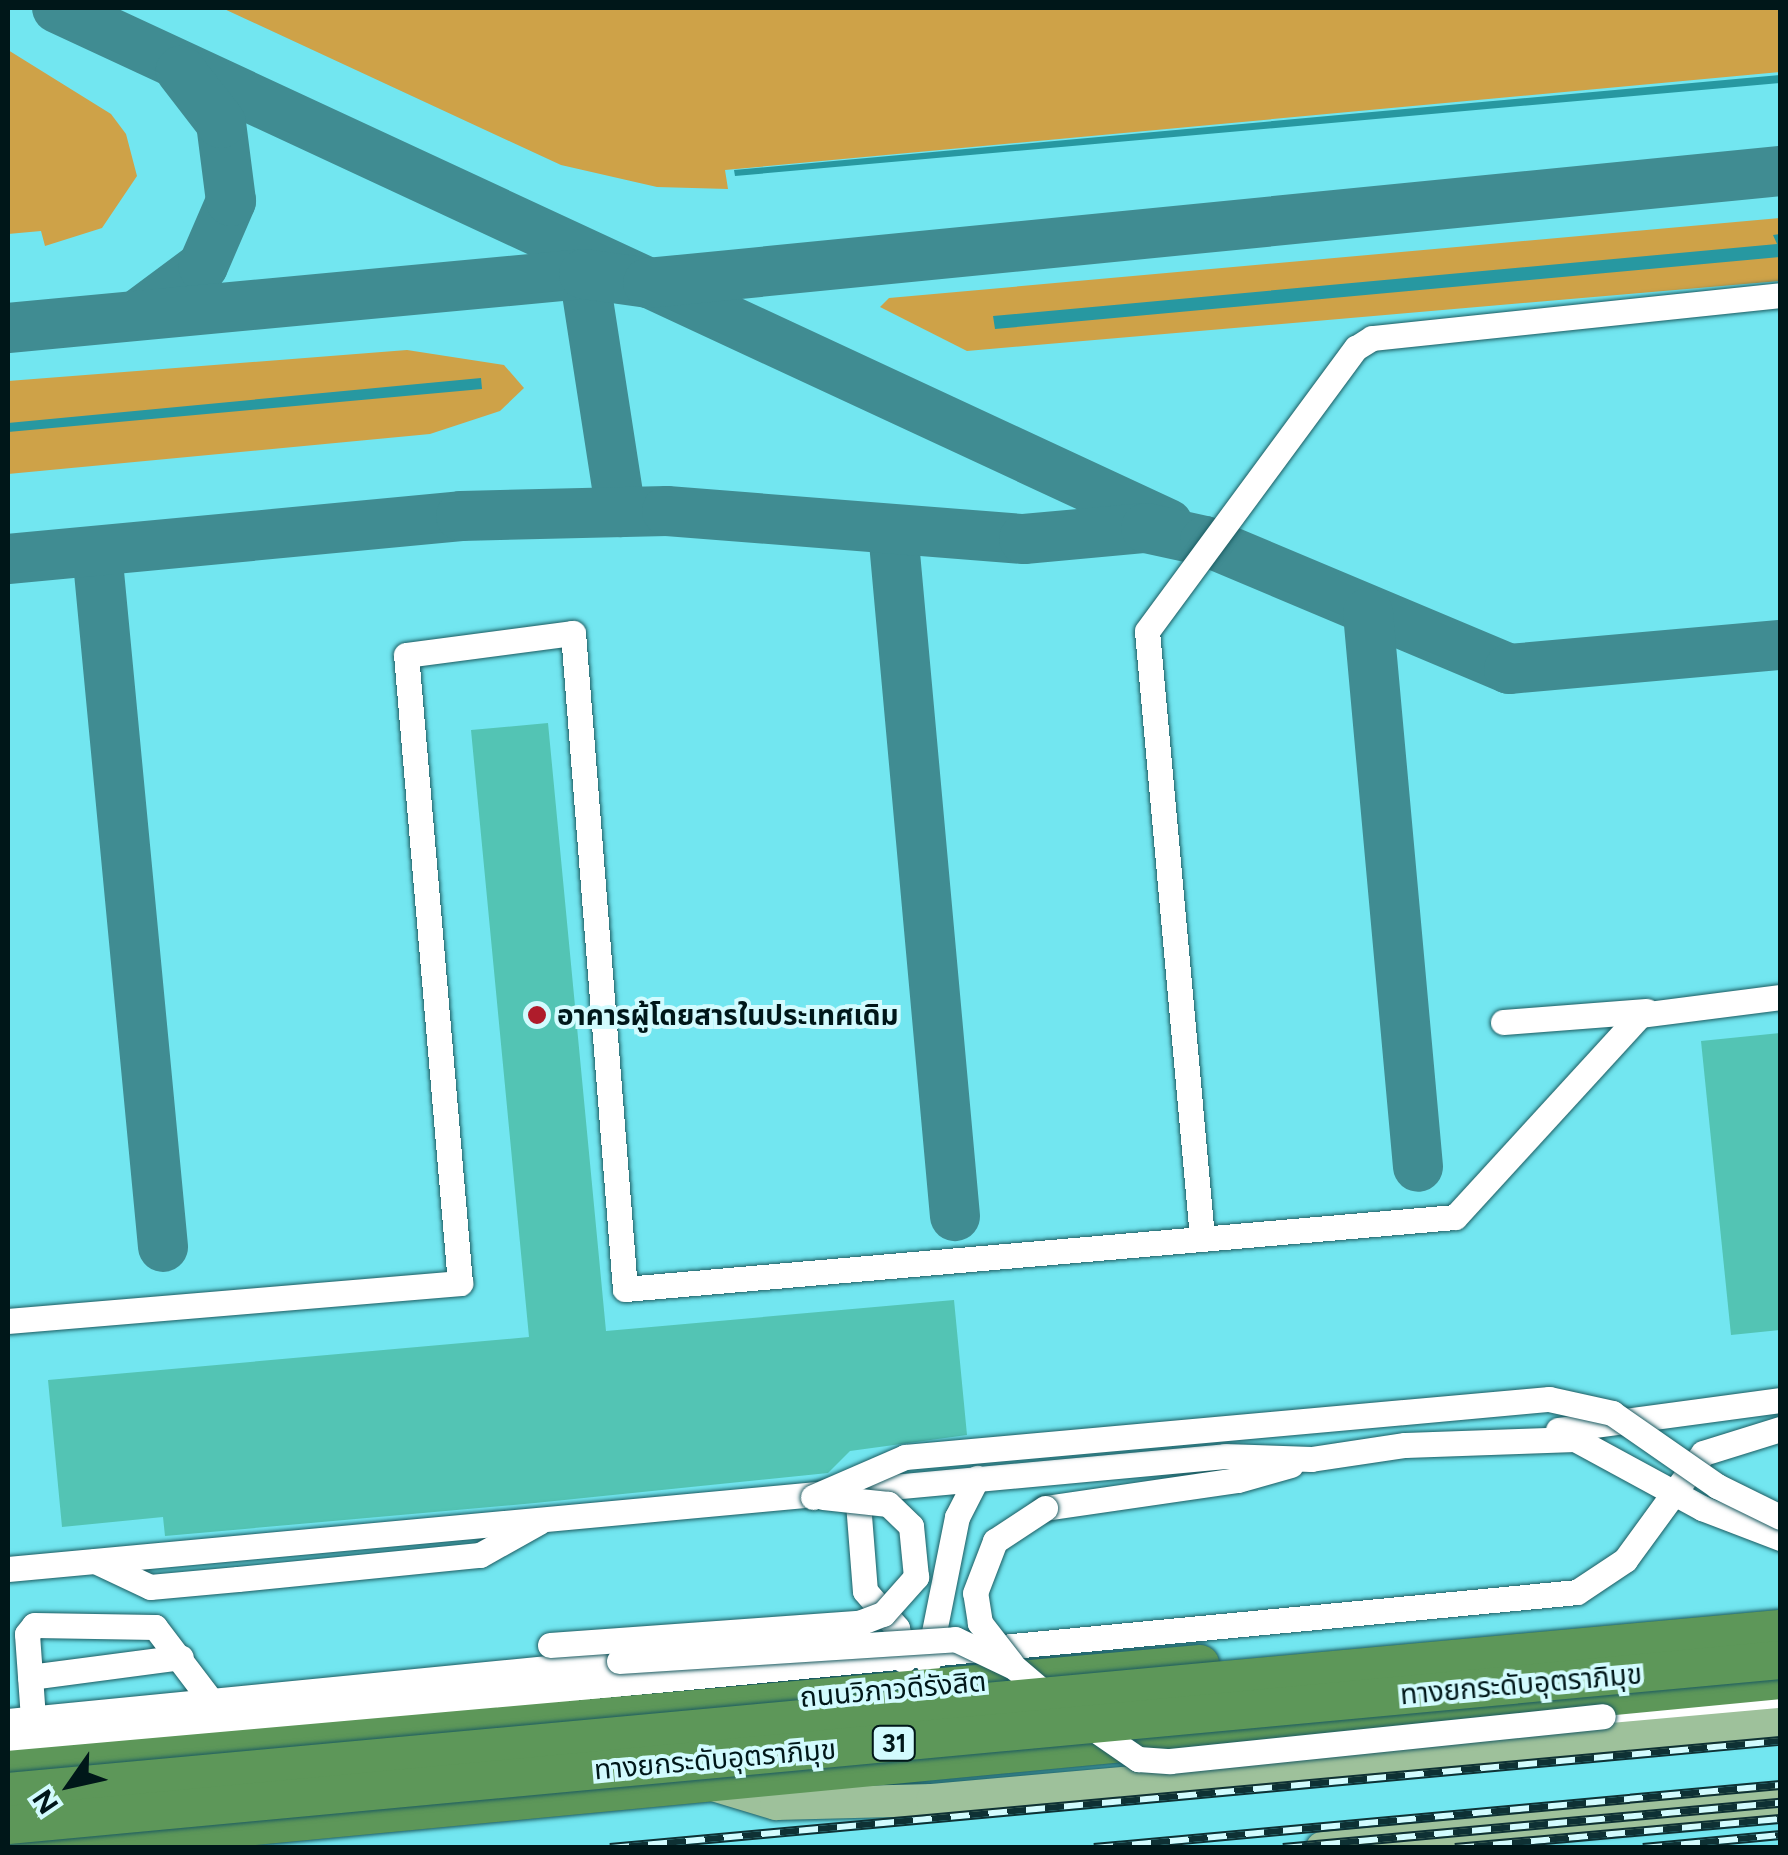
<!DOCTYPE html>
<html>
<head>
<meta charset="utf-8">
<style>
  body { margin:0 }
  #map { position:relative; width:1788px; height:1855px; overflow:hidden; background:#72e6f0; font-family:Figtree,"Noto Sans Thai",sans-serif }
  div>[style] { position:absolute }
  [style*='--x'] { left:calc(var(--x)*1px); top:calc(var(--y)*1px); width:calc(var(--w)*1px); rotate:calc(var(--a)*1deg) }
  .green>* { inset:0; background:#cea248 }
  .water>* { inset:0; background:#2798a1 }
  .taxiway>* { height:50px; margin:-25px; padding:0 25px; transform-origin:25px; border-radius:25px; background:#408c92 }
  .building>* { inset:0; background:#53c4b4 }
  .roads { filter:drop-shadow(0 0 2px #1c5b61) drop-shadow(0 0 2px #1c5b61) }
  .minor>* { height:25px; margin:-12.5px; padding:0 12.5px; transform-origin:12.5px; border-radius:12.5px; background:#fff }
  .major>* { height:32px; margin:-16px; padding:0 16px; transform-origin:16px; border-radius:16px; background:#9ec19b }
  .highway>* { height:38px; margin:-19px; padding:0 19px; transform-origin:19px; border-radius:19px; background:#5d9759 }
  .rail>* { height:10px; margin-top:-5px; transform-origin:0; background:repeating-linear-gradient(90deg,#d2fbfe 0 19px,#0e3134 0 38px); box-sizing:border-box; border-block:2px solid #0e3134 }
  .bridges { filter:drop-shadow(0 0 2px #1c5b61) drop-shadow(0 0 2px #1c5b61) }
  .minor-bridge>* { height:25px; margin:-12.5px; padding:0 12.5px; transform-origin:12.5px; border-radius:12.5px; background:#fff }
  .highway-bridge>* { height:38px; margin:-19px; padding:0 19px; transform-origin:19px; border-radius:19px; background:#5d9759 }
  .dots>* { width:28px; height:28px; translate:-50% -50%; box-sizing:border-box; border:5px solid #d2fbfe; border-radius:50% }
  span { translate:-50% -50%; white-space:nowrap; text-align:center; line-height:1.15; -webkit-text-stroke:8px #d2fbfe; paint-order:stroke }
  .shield-label span { padding:2px 8px; background:#d2fbfe; border:2px solid; border-radius:8px; -webkit-text-stroke-width:0 }
  .shield-label { font-size:25px; color:#001719; font-weight:700 }
  .poi-label { font-size:28px; color:#001719; font-weight:700 }
  .left { translate:0 -50%; text-align:left }
  .street-label { font-size:28px; color:#001719 }
  .frame { position:absolute; inset:0; border:10px solid #001719; pointer-events:none }
  .north { position:absolute; left:20px; top:1735px; width:100px; height:100px; -webkit-text-stroke:8px #d2fbfe; paint-order:stroke; rotate:236deg; font-size:28px; font-weight:700; line-height:40px; text-align:center; color:#001719 }
  .north::after { content:''; display:block; margin:auto; width:35px; height:45px; background:#001719; clip-path:polygon(50% 0,100% 100%,50% 72%,0 100%) }
</style>
</head>
<body>
<div id="map">
  <div class="green">
    <i style="clip-path:polygon(222px 8px,1780px 8px,1780px 72px,725px 170px,728px 189px,657px 187px,561px 165px)"></i>
    <i style="clip-path:polygon(8px 50px,111px 114px,126px 134px,137px 176px,102px 228px,45px 246px,41px 231px,8px 234px)"></i>
    <i style="clip-path:polygon(1780px 218px,1780px 281px,967px 351px,880px 307px,889px 298px)"></i>
    <i style="clip-path:polygon(407px 350px,504px 365px,524px 388px,500px 411px,430px 434px,8px 474px,8px 381px)"></i>
  </div>
  <div class="water">
    <i style="clip-path:polygon(1780px 75px,1780px 83px,735px 176px,734px 170px)"></i>
    <i style="clip-path:polygon(1780px 234px,1780px 257px,995px 329px,993px 316px,1777px 244px,1773px 235px)"></i>
    <i style="clip-path:polygon(481px 378px,482px 389px,8px 432px,8px 423px)"></i>
  </div>
  <div class="taxiway">
    <i style="--x:57;--y:8;--w:1225;--a:24.91"></i>
    <i style="--x:584;--y:274;--w:241;--a:81.2"></i>
    <i style="--x:141;--y:312;--w:77;--a:-36.6"></i>
    <i style="--x:203;--y:266;--w:71;--a:-66.7"></i>
    <i style="--x:231;--y:201;--w:79;--a:-97.3"></i>
    <i style="--x:221;--y:123;--w:66;--a:-127.6"></i>
    <i style="--x:8;--y:328;--w:579;--a:-5.36"></i>
    <i style="--x:584;--y:274;--w:65;--a:8"></i>
    <i style="--x:648;--y:283;--w:1138;--a:-5.65"></i>
    <i style="--x:893;--y:531;--w:688;--a:84.83"></i>
    <i style="--x:97;--y:551;--w:699;--a:84.58"></i>
    <i style="--x:8;--y:559;--w:455;--a:-5.4"></i>
    <i style="--x:461;--y:516;--w:206;--a:-1.4"></i>
    <i style="--x:667;--y:511;--w:358;--a:4.5"></i>
    <i style="--x:1024;--y:539;--w:122;--a:-5.2"></i>
    <i style="--x:1146;--y:528;--w:60;--a:12.4"></i>
    <i style="--x:1205;--y:541;--w:330;--a:22.8"></i>
    <i style="--x:1509;--y:669;--w:272;--a:-5.1"></i>
    <i style="--x:1368;--y:613;--w:556;--a:84.84"></i>
  </div>
  <div class="building">
    <i style="clip-path:polygon(548px 723px,606px 1331px,954px 1300px,967px 1435px,850px 1451px,828px 1473px,535px 1503px,165px 1536px,163px 1517px,62px 1527px,48px 1380px,529px 1337px,471px 730px)"></i>
    <i style="clip-path:polygon(1780px 1033px,1780px 1330px,1731px 1335px,1701px 1041px)"></i>
  </div>
  <div class="roads">
    <div class="minor">
      <i style="--x:1503;--y:1022;--w:144;--a:-4.4"></i>
      <i style="--x:1202;--y:1237;--w:608;--a:-95.19"></i>
      <i style="--x:1147;--y:631;--w:352;--a:-53.6"></i>
      <i style="--x:1356;--y:348;--w:19;--a:-32"></i>
      <i style="--x:1372;--y:338;--w:410;--a:-6"></i>
      <i style="--x:8;--y:1321;--w:454;--a:-4.8"></i>
      <i style="--x:460;--y:1283;--w:630;--a:-94.91"></i>
      <i style="--x:406;--y:655;--w:168;--a:-7.5"></i>
      <i style="--x:573;--y:633;--w:658;--a:85.47"></i>
      <i style="--x:625;--y:1289;--w:833;--a:-4.96"></i>
      <i style="--x:1455;--y:1217;--w:274;--a:-47.5"></i>
      <i style="--x:1640;--y:1015;--w:141;--a:-7.3"></i>
      <i style="--x:1558;--y:1430;--w:224;--a:-7.7"></i>
      <i style="--x:857;--y:1490;--w:101;--a:85.5"></i>
      <i style="--x:865;--y:1591;--w:49;--a:49.1"></i>
      <i style="--x:897;--y:1628;--w:33;--a:78"></i>
      <i style="--x:1045;--y:1508;--w:195;--a:-8.3"></i>
      <i style="--x:1238;--y:1480;--w:55;--a:-15.8"></i>
      <i style="--x:95;--y:1561;--w:61;--a:25.3"></i>
      <i style="--x:150;--y:1587;--w:88;--a:-5.2"></i>
      <i style="--x:238;--y:1579;--w:243;--a:-5.7"></i>
      <i style="--x:480;--y:1555;--w:68;--a:-29.2"></i>
      <i style="--x:8;--y:1569;--w:1222;--a:-5.3"></i>
      <i style="--x:1225;--y:1456;--w:86;--a:2"></i>
      <i style="--x:1311;--y:1459;--w:95;--a:-8.5"></i>
      <i style="--x:1405;--y:1445;--w:170;--a:-2"></i>
      <i style="--x:1575;--y:1439;--w:145;--a:28.5"></i>
      <i style="--x:1702;--y:1508;--w:84;--a:21"></i>
      <i style="--x:928;--y:1662;--w:148;--a:-78.7"></i>
      <i style="--x:957;--y:1517;--w:44;--a:-62.9"></i>
      <i style="--x:30;--y:1677;--w:152;--a:-7.5"></i>
      <i style="--x:1603;--y:1716;--w:178;--a:-4.5"></i>
      <i style="--x:33;--y:1718;--w:84;--a:-94.1"></i>
      <i style="--x:27;--y:1634;--w:11;--a:-52"></i>
      <i style="--x:34;--y:1625;--w:121;--a:0.9"></i>
      <i style="--x:155;--y:1627;--w:94;--a:52.8"></i>
      <i style="--x:8;--y:1721;--w:614;--a:-5.61"></i>
      <i style="--x:8;--y:1742;--w:1576;--a:-5.46"></i>
      <i style="--x:1577;--y:1592;--w:58;--a:-33.7"></i>
      <i style="--x:1625;--y:1560;--w:132;--a:-53.9"></i>
      <i style="--x:1703;--y:1453;--w:81;--a:-17.3"></i>
    </div>
    <div class="major">
      <i style="--x:716;--y:1786;--w:63;--a:16.7"></i>
      <i style="--x:776;--y:1804;--w:156;--a:-1.5"></i>
      <i style="--x:932;--y:1800;--w:851;--a:-5.12"></i>
      <i style="--x:1322;--y:1848;--w:460;--a:-5.7"></i>
    </div>
    <div class="highway">
      <i style="--x:8;--y:1770;--w:1197;--a:-5.08"></i>
      <i style="--x:24;--y:1848;--w:1764;--a:-5.46"></i>
    </div>
  </div>
  <div class="rail">
    <i style="--x:610;--y:1848;--w:1175;--a:-5.23"></i>
    <i style="--x:1094;--y:1848;--w:689;--a:-5.25"></i>
    <i style="--x:1283;--y:1848;--w:499;--a:-5.2"></i>
    <i style="--x:1455;--y:1848;--w:326;--a:-5.1"></i>
    <i style="--x:1643;--y:1848;--w:138;--a:-5.4"></i>
  </div>
  <div class="bridges">
    <div class="minor-bridge">
      <i style="--x:813;--y:1497;--w:100;--a:-23.5"></i>
      <i style="--x:905;--y:1457;--w:647;--a:-5.15"></i>
      <i style="--x:1549;--y:1399;--w:65;--a:12.5"></i>
      <i style="--x:1612;--y:1413;--w:128;--a:34.8"></i>
      <i style="--x:1717;--y:1486;--w:70;--a:26.2"></i>
      <i style="--x:550;--y:1645;--w:310;--a:-4.1"></i>
      <i style="--x:859;--y:1623;--w:26;--a:-21"></i>
      <i style="--x:883;--y:1614;--w:50;--a:-48.3"></i>
      <i style="--x:916;--y:1577;--w:51;--a:-95.6"></i>
      <i style="--x:911;--y:1526;--w:32;--a:-136"></i>
      <i style="--x:888;--y:1504;--w:65;--a:-173.9"></i>
      <i style="--x:619;--y:1661;--w:337;--a:-3.7"></i>
      <i style="--x:955;--y:1639;--w:65;--a:25.4"></i>
      <i style="--x:1014;--y:1667;--w:52;--a:40.4"></i>
      <i style="--x:1011;--y:1663;--w:51;--a:-127.8"></i>
      <i style="--x:980;--y:1623;--w:30;--a:-99"></i>
      <i style="--x:975;--y:1593;--w:56;--a:-69"></i>
      <i style="--x:995;--y:1541;--w:60;--a:-33.4"></i>
      <i style="--x:1087;--y:1724;--w:62;--a:34.5"></i>
      <i style="--x:1138;--y:1759;--w:32;--a:4"></i>
      <i style="--x:1170;--y:1761;--w:435;--a:-5.9"></i>
    </div>
    <div class="highway-bridge">
      <i style="--x:8;--y:1792;--w:1779;--a:-5.26"></i>
      <i style="--x:8;--y:1825;--w:1780;--a:-5.32"></i>
    </div>
  </div>
  <div class="dots">
    <i style="left:537px;top:1015px;background:#af1c2b"></i>
  </div>
  <div class="shield-label">
    <span style="left:894px;top:1743px">31</span>
  </div>
  <div class="poi-label">
    <span class="left" style="left:557px;top:1015px">อาคารผู้โดยสารในประเทศเดิม</span>
  </div>
  <div class="street-label">
    <span style="left:1521px;top:1684px;rotate:-5deg">ทางยกระดับอุตราภิมุข</span>
    <span style="left:893px;top:1689px;rotate:-5deg">ถนนวิภาวดีรังสิต</span>
    <span style="left:715px;top:1759px;rotate:-5deg">ทางยกระดับอุตราภิมุข</span>
  </div>
  <div class="frame"></div>
  <div class="north">N</div>
</div>
</body>
</html>
